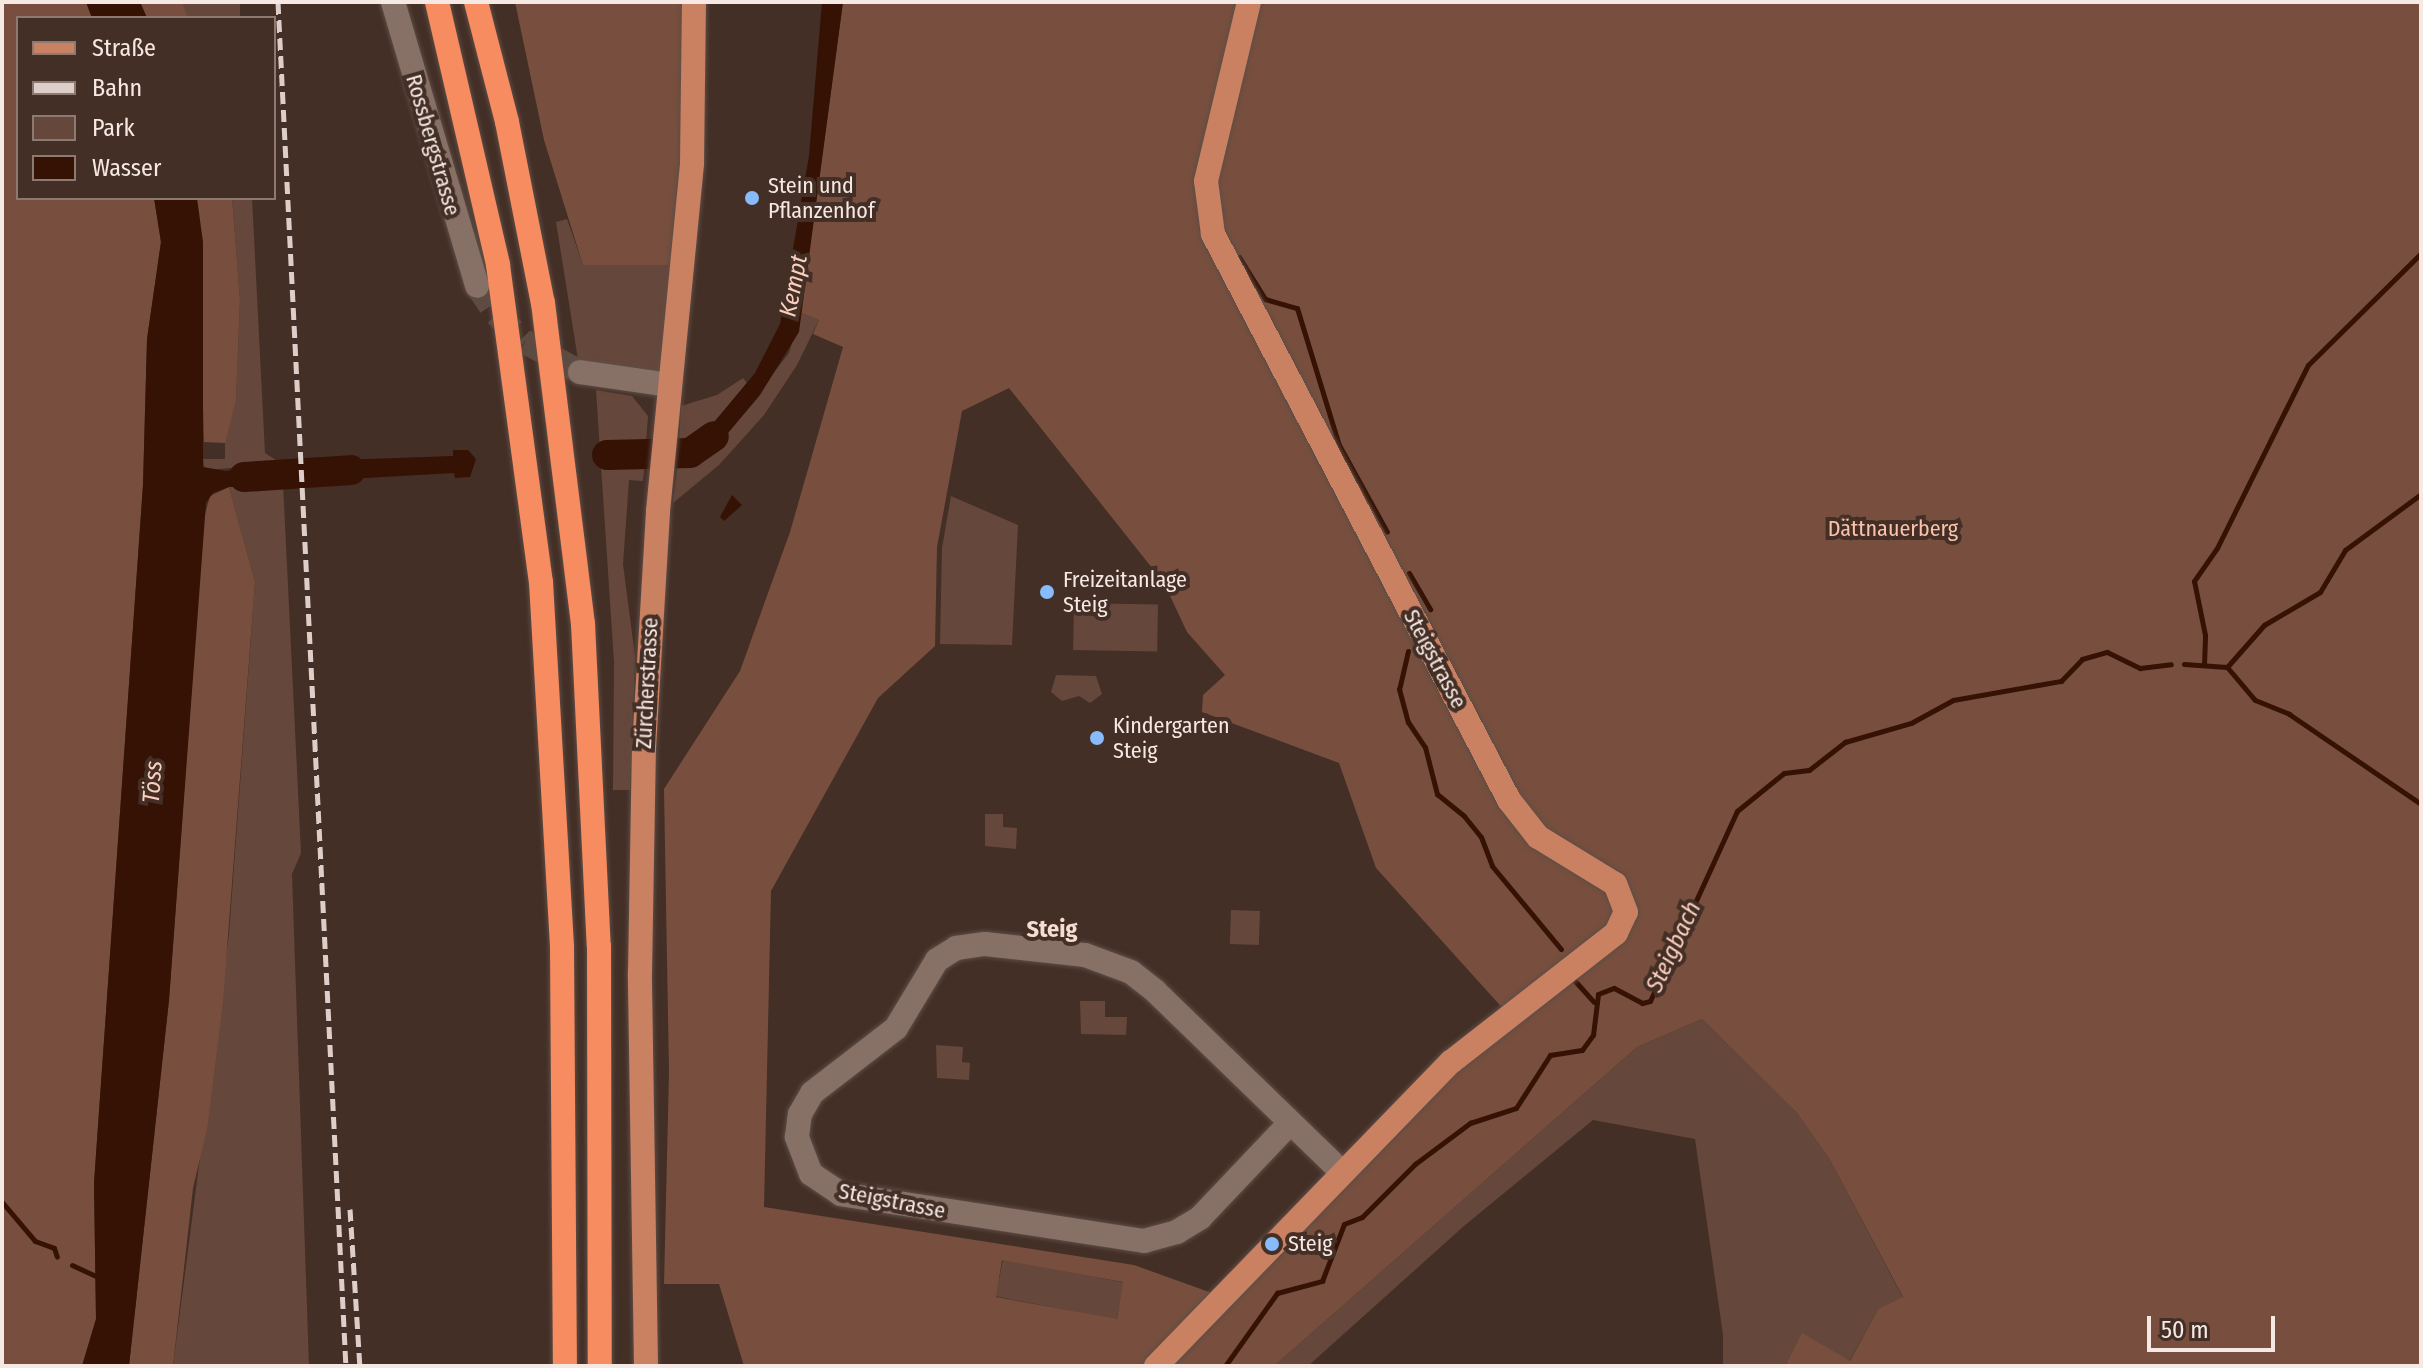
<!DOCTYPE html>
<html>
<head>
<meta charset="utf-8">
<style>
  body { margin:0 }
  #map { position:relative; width:2423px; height:1368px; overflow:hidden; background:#432f26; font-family:"Fira Sans Condensed",sans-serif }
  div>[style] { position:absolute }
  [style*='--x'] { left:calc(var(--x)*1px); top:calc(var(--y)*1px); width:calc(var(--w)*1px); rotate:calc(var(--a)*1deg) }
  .green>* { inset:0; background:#66473b; transform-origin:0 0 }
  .forest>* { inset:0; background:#784f3e }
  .water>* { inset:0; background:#351204 }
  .stream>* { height:5px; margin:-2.5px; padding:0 2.5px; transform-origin:2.5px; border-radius:2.5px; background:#351204 }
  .river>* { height:30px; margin:-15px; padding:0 15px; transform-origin:15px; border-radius:15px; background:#351204 }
  .minor-tunnel>* { height:24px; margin-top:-12px; transform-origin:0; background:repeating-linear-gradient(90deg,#5e4b42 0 24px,transparent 0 36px) }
  .roads { filter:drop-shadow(0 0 2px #5e4d46) drop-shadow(0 0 2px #5e4d46) }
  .minor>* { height:24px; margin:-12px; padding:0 12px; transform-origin:12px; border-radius:12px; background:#877066 }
  .major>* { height:24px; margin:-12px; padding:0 12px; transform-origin:12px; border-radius:12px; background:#ca8162 }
  .highway>* { height:24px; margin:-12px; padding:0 12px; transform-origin:12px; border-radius:12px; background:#f68c5f }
  .rail>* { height:5px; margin-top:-2.5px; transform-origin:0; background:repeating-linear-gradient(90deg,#ddcec9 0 12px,transparent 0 18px) }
  .dots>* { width:22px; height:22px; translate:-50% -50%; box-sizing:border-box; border:4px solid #432f26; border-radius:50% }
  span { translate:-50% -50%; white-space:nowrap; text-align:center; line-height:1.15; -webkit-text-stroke:8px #432f26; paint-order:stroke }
  .street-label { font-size:22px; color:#f6e8e3 }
  .poi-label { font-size:22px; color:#f6e8e3 }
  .left { translate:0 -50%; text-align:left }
  .park-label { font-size:22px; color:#fbc2ab }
  .water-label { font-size:24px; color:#facfbd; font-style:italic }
  .neighbourhood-label { font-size:24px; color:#f6dcd1; font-weight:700 }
  .frame { position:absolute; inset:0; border:4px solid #f6e8e3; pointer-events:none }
  .legend { position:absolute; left:16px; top:16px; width:260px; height:184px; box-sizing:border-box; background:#432f26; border:2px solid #8b7972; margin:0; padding:10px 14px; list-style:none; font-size:24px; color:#f6e8e3 }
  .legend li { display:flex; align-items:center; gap:16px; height:40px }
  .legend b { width:40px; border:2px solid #8b7972 }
  .scale { position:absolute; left:2147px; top:1316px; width:128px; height:36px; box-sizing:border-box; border:4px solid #f6e8e3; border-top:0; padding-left:10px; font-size:24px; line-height:28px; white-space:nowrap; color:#f6e8e3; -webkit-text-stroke:6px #432f26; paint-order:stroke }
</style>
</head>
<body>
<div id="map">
  <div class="green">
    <i style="left:182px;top:2px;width:58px;height:17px"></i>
    <i style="clip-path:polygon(232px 198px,252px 198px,265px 453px,282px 464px,205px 470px,203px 459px,225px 459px,225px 433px,236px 400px,240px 300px)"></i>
    <i style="clip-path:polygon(567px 219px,583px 265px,682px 265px,669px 385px,580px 372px,556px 222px)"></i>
    <i style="clip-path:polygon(801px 313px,819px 320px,797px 365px,764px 415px,719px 465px,673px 503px,678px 463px,703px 457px,723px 439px,789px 353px)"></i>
    <i style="clip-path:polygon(743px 378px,747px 383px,711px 426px,693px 443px,679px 446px,681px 406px,717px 395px)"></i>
    <i style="clip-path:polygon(596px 390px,632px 396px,648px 416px,646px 445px,611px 448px,607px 454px,645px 462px,643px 481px,629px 480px,623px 564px,635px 656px,630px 790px,613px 790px,614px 662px)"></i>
    <i style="clip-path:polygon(283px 483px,301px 853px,292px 874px,309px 1366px,173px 1366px,229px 934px,255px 582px,229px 487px)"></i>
    <i style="clip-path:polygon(951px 496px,1018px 525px,1012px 645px,940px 644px,942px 548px)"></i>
    <i style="left:1074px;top:603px;width:84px;height:47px;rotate:1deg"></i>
    <i style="clip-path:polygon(1056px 675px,1096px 676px,1102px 694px,1090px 703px,1079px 696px,1062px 701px,1051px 692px)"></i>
    <i style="clip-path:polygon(985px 814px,1003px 814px,1003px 827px,1017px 828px,1016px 849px,985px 846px)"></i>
    <i style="left:1231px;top:910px;width:29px;height:34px;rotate:2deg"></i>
    <i style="clip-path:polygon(1080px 1001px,1105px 1001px,1105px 1017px,1127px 1017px,1126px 1035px,1081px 1034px)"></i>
    <i style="clip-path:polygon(1702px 1019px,1797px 1113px,1830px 1160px,1903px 1298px,1878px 1309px,1849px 1362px,1802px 1334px,1785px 1366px,1723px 1366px,1723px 1335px,1695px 1139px,1593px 1120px,1464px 1226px,1308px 1366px,1274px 1366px,1637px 1047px)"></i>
    <i style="clip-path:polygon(936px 1045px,963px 1047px,962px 1062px,970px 1063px,969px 1080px,937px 1078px)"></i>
    <i style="left:1003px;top:1259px;width:123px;height:38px;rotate:11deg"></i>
  </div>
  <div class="forest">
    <i style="clip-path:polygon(2px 2px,86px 2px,92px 18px,18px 18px,18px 198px,154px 198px,161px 242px,147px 339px,143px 485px,94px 1183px,96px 1319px,82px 1366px,2px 1366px)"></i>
    <i style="clip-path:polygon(140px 2px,182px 2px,188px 18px,147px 18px)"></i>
    <i style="clip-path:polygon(515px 2px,694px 2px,682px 265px,583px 265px,544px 140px)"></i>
    <i style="clip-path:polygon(evenodd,843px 2px,2421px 2px,2421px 1366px,1785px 1366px,1802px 1333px,1850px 1361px,1878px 1309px,1903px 1297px,1830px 1160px,1797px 1113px,1702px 1019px,1637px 1047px,1274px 1366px,744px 1366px,719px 1284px,664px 1284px,669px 1072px,664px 789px,740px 671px,790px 532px,843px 347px,813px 334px,819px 320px,801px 313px,843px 2px,1009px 388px,1164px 583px,1187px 632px,1225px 675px,1203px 695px,1202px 712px,1339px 763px,1376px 868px,1507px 1013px,1223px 1297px,1134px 1265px,764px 1207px,771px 891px,878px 698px,935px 646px,937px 547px,962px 411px,1009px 388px,843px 2px,1002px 1260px,1123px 1282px,1117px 1319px,996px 1297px,1002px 1260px)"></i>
    <i style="clip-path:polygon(197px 198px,232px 198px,240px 300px,236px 400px,225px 443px,204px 442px)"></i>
    <i style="clip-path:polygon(229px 487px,255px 582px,223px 1001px,207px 1129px,193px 1188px,173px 1366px,129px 1366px,169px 1000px,204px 518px,210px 496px)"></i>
  </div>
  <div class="water">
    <i style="clip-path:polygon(86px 2px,140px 2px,147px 18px,92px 18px)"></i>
    <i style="clip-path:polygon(822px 2px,843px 2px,799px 332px,760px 395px,723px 439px,703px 457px,678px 463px,679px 446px,705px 433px,755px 373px,780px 324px,809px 156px)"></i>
    <i style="clip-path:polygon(154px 198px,197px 198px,203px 242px,203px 467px,226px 471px,282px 464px,283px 483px,229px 487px,213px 493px,206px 503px,169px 1000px,129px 1366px,82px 1366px,96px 1319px,94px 1183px,143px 485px,147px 339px,161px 242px)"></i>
    <i style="clip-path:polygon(646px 445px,645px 462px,611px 461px,607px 456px,611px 448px)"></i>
    <i style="clip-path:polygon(453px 450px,468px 450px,476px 459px,470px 477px,455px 478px,454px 473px,311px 481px,310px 461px,453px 456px)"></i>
    <i style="clip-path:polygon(732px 495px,742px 505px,724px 521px,720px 517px)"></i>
  </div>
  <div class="stream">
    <i style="--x:1239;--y:257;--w:49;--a:58.2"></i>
    <i style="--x:1265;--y:299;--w:33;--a:16"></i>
    <i style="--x:1297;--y:308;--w:143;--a:73"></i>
    <i style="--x:1339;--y:445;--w:99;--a:61.1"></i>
    <i style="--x:1409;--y:573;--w:42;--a:59.7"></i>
    <i style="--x:1408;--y:651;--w:39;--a:103"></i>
    <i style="--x:1399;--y:689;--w:34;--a:75"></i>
    <i style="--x:1408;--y:722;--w:30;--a:56"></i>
    <i style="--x:1425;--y:747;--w:49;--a:75.7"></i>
    <i style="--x:1437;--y:794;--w:35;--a:39"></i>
    <i style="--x:1464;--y:816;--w:27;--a:51"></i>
    <i style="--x:1481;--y:837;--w:31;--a:69"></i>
    <i style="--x:1492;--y:866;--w:108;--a:50.3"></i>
    <i style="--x:2184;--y:664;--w:43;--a:4"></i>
    <i style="--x:2227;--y:667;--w:43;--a:49.7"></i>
    <i style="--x:2255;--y:700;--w:37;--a:22"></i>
    <i style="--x:2289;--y:714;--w:160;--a:34.3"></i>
    <i style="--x:2204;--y:665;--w:30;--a:-88"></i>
    <i style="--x:2205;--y:635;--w:55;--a:-101.5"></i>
    <i style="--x:2194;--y:581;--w:40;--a:-55.1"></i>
    <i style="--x:2217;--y:548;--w:204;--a:-63.6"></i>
    <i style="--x:2308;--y:365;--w:159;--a:-44.7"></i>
    <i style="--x:2227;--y:667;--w:56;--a:-48.6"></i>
    <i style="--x:2264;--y:625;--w:65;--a:-30.5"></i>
    <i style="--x:2320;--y:592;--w:49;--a:-59.2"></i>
    <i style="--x:2345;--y:550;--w:94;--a:-36.4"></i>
    <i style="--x:1575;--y:981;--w:28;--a:48"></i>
    <i style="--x:2;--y:1202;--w:51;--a:49.8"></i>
    <i style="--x:35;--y:1241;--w:20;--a:20"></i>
    <i style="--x:54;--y:1248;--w:9;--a:72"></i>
    <i style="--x:72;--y:1265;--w:31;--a:25"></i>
    <i style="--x:1225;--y:1366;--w:90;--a:-54.5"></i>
    <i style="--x:1277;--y:1293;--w:47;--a:-14.9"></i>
    <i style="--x:1322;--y:1281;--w:61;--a:-68.9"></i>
    <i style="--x:1344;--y:1224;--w:19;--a:-21"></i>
    <i style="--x:1362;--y:1217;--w:75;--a:-45"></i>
    <i style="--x:1415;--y:1164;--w:69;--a:-36.7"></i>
    <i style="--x:1470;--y:1123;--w:48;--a:-18.1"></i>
    <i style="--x:1516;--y:1108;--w:63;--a:-57.3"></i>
    <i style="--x:1550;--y:1055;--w:32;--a:-9"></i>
    <i style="--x:1582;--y:1050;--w:19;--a:-54"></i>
    <i style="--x:1593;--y:1035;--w:41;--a:-83"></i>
    <i style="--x:1598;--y:994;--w:17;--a:-21"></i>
    <i style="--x:1614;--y:988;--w:32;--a:28"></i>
    <i style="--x:1642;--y:1003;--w:8;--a:-14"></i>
    <i style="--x:1650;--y:1001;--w:209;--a:-65.4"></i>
    <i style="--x:1737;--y:811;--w:60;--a:-39"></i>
    <i style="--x:1784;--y:773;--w:25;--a:-7"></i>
    <i style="--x:1809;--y:770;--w:46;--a:-37.9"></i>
    <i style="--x:1845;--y:742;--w:69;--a:-16.1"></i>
    <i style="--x:1911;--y:723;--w:48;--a:-28.7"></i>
    <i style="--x:1953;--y:700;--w:110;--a:-10"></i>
    <i style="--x:2061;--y:681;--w:30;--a:-46"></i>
    <i style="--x:2082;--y:659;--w:26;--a:-16"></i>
    <i style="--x:2107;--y:652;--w:37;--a:26"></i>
    <i style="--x:2140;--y:668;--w:31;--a:-7"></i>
  </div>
  <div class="river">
    <i style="--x:607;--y:455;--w:83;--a:-1.4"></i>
    <i style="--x:690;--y:453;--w:29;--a:-35"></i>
    <i style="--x:244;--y:477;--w:107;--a:-3.7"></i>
  </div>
  <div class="minor-tunnel">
    <i style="--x:477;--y:286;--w:34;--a:56"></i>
    <i style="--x:496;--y:314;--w:40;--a:44"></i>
    <i style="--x:525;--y:342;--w:63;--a:28.6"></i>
  </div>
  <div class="roads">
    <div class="minor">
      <i style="--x:393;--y:2;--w:296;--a:73.5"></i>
      <i style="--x:580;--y:372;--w:90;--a:8.3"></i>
      <i style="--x:1290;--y:1123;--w:131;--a:133.5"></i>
      <i style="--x:1200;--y:1218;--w:27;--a:149"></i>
      <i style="--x:1177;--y:1232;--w:34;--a:165"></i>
      <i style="--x:1144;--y:1241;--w:307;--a:-171.2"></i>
      <i style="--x:841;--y:1194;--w:36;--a:-146"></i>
      <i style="--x:811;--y:1174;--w:40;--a:-111"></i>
      <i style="--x:797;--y:1137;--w:23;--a:-83"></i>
      <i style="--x:800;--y:1114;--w:24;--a:-60"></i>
      <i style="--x:812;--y:1093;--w:106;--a:-37.7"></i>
      <i style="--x:896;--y:1028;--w:79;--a:-58.9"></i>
      <i style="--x:937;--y:960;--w:22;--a:-32"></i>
      <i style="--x:956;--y:948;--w:29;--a:-8"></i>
      <i style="--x:985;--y:944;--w:101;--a:6.3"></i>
      <i style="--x:1085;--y:955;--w:49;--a:20.3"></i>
      <i style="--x:1131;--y:972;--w:31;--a:38"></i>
      <i style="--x:1155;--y:991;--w:260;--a:44.1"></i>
    </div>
    <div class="major">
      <i style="--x:646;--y:1366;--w:393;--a:-90.9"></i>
      <i style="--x:640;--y:973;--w:225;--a:-89"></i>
      <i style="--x:644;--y:748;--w:237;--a:-86.6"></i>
      <i style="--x:658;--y:511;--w:350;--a:-84.4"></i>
      <i style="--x:692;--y:163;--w:161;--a:-89.3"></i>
      <i style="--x:1156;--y:1366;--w:424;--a:-45.9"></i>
      <i style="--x:1451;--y:1062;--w:209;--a:-38"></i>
      <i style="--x:1616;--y:933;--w:23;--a:-65"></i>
      <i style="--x:1626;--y:912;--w:30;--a:-111"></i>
      <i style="--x:1615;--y:884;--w:90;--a:-148.6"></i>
      <i style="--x:1538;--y:837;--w:47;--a:-128.1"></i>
      <i style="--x:1509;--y:800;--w:639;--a:-117.61"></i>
      <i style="--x:1213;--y:234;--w:53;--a:-97.5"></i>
      <i style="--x:1206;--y:181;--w:184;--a:-76.5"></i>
    </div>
    <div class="highway">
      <i style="--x:437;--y:2;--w:270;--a:76.9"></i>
      <i style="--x:498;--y:265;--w:320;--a:82.3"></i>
      <i style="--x:541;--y:582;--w:366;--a:86.7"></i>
      <i style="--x:562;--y:947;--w:419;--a:89.6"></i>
      <i style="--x:476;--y:2;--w:124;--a:75.5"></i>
      <i style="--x:507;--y:122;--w:185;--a:78.8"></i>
      <i style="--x:543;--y:303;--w:323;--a:82.9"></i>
      <i style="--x:583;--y:624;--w:322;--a:87.2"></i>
      <i style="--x:599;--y:946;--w:420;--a:89.9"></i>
    </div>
  </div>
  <div class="rail">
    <i style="--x:278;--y:2;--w:1366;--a:87.15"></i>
    <i style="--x:350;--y:1209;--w:157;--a:86.4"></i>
  </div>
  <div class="dots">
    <i style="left:752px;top:198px;background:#87bbfb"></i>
    <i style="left:1047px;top:592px;background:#87bbfb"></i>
    <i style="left:1097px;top:738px;background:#87bbfb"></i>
    <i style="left:1272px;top:1244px;background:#87bbfb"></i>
  </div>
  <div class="street-label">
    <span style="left:433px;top:145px;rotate:74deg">Rossbergstrasse</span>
    <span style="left:1435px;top:659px;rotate:62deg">Steigstrasse</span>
    <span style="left:647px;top:683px;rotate:-87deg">Zürcherstrasse</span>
    <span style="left:892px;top:1201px;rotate:11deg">Steigstrasse</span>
  </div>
  <div class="poi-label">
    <span class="left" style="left:768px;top:198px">Stein und<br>Pflanzenhof</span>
    <span class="left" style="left:1063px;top:592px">Freizeitanlage<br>Steig</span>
    <span class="left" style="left:1113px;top:738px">Kindergarten<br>Steig</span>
    <span class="left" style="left:1288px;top:1244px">Steig</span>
  </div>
  <div class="park-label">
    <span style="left:1893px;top:529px">Dättnauerberg</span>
  </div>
  <div class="water-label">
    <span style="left:794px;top:286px;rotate:-79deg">Kempt</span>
    <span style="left:153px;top:782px;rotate:-86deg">Töss</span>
    <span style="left:1674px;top:947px;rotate:-65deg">Steigbach</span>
  </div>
  <div class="neighbourhood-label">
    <span style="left:1052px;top:930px">Steig</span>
  </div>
  <div class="frame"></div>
  <ul class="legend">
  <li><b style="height:10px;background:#ca8162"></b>Straße</li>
  <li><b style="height:10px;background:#ddcec9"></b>Bahn</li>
  <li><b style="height:22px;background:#66473b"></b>Park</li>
  <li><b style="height:22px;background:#351204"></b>Wasser</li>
  </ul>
  <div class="scale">50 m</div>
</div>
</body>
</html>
